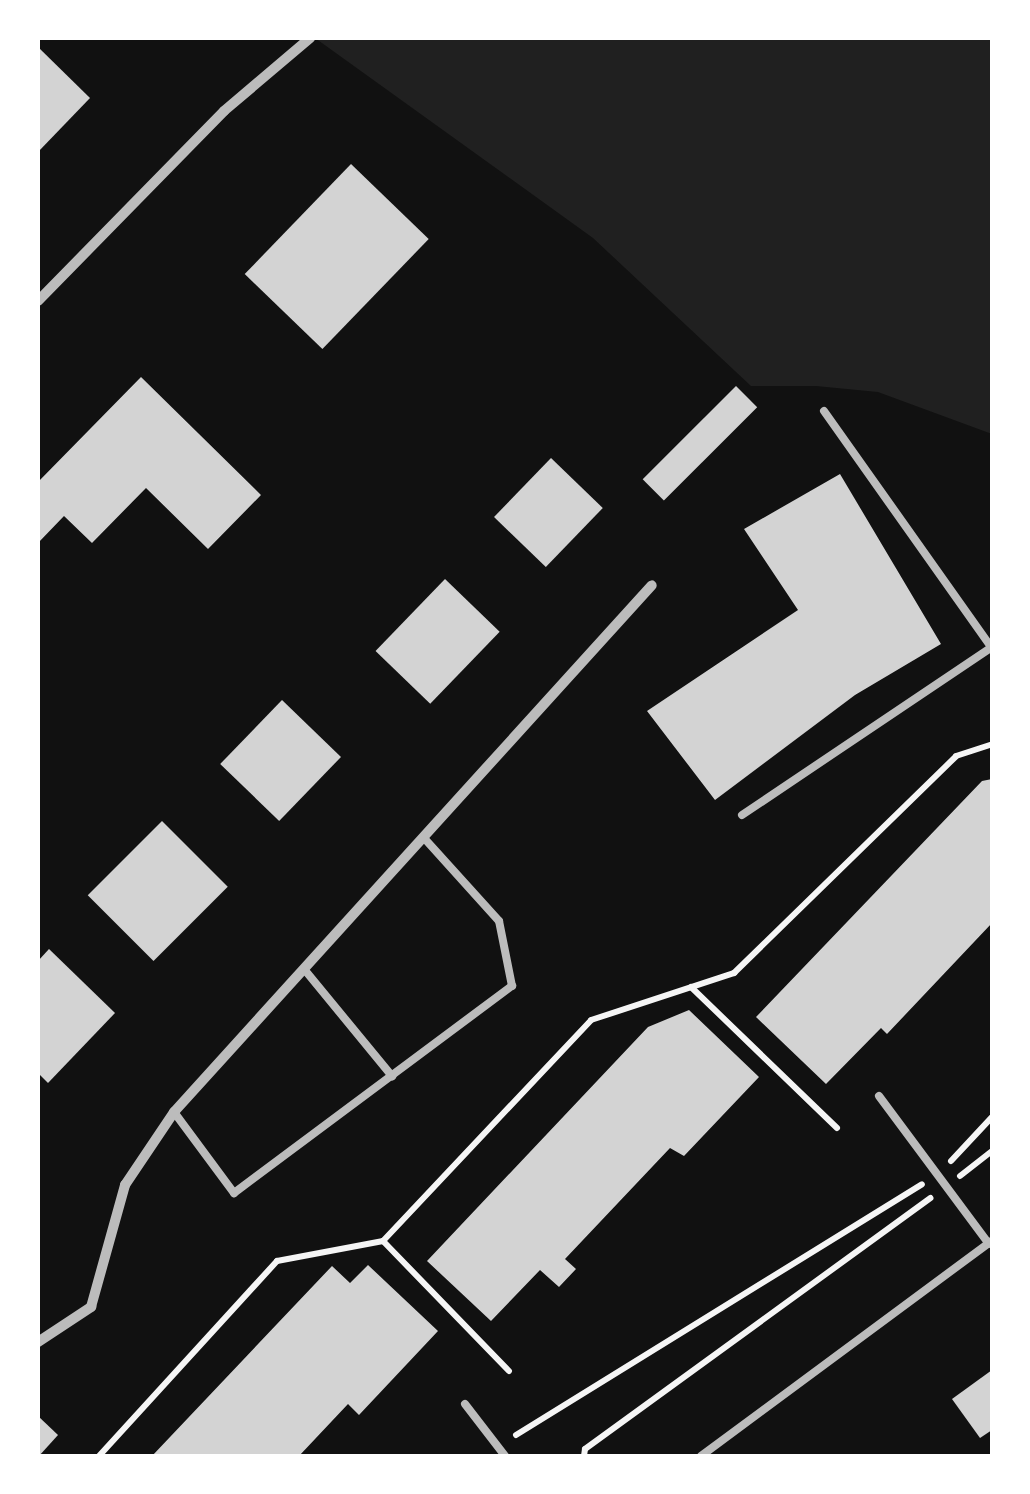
<!DOCTYPE html>
<html>
<head>
<meta charset="utf-8">
<style>
  body { margin:0 }
  #map { position:relative; width:1030px; height:1494px; overflow:hidden; background:#111; font-family:"Sofia Sans Condensed",sans-serif }
  div>[style] { position:absolute }
  [style*='--x'] { left:calc(var(--x)*1px); top:calc(var(--y)*1px); width:calc(var(--w)*1px); rotate:calc(var(--a)*1deg) }
  .green>* { inset:0; background:#202020 }
  .building>* { inset:0; background:#d3d3d3; transform-origin:0 0 }
  .path>* { height:6px; margin:-3px; padding:0 3px; transform-origin:3px; border-radius:3px; background:#f5f5f5 }
  .service>* { height:8px; margin:-4px; padding:0 4px; transform-origin:4px; border-radius:4px; background:#bcbcbc }
  .minor>* { height:10px; margin:-5px; padding:0 5px; transform-origin:5px; border-radius:5px; background:#bcbcbc }
  span { translate:-50% -50%; white-space:nowrap; text-align:center; line-height:1.15; -webkit-text-stroke:8px #fff; paint-order:stroke }
  .frame { position:absolute; inset:0; border:40px solid #fff; pointer-events:none }
</style>
</head>
<body>
<div id="map">
  <div class="green">
    <i style="clip-path:polygon(315px 38px,992px 38px,992px 434px,878px 392px,816px 386px,751px 386px,593px 238px)"></i>
  </div>
  <div class="building">
    <i style="clip-path:polygon(38px 47px,90px 98px,38px 152px)"></i>
    <i style="left:351px;top:164px;width:108px;height:153px;rotate:44deg"></i>
    <i style="clip-path:polygon(141px 377px,261px 495px,208px 549px,146px 488px,92px 543px,64px 516px,38px 543px,38px 482px)"></i>
    <i style="left:736px;top:386px;width:30px;height:132px;rotate:45deg"></i>
    <i style="left:551px;top:458px;width:72px;height:82px;rotate:44deg"></i>
    <i style="clip-path:polygon(840px 474px,941px 644px,855px 695px,715px 800px,647px 711px,798px 610px,744px 529px)"></i>
    <i style="left:445px;top:579px;width:76px;height:100px;rotate:44deg"></i>
    <i style="left:282px;top:700px;width:82px;height:89px;rotate:44deg"></i>
    <i style="clip-path:polygon(992px 779px,992px 923px,887px 1034px,881px 1028px,826px 1084px,756px 1017px,982px 781px)"></i>
    <i style="left:162px;top:821px;width:93px;height:105px;rotate:45deg"></i>
    <i style="clip-path:polygon(49px 949px,115px 1013px,48px 1083px,38px 1073px,38px 961px)"></i>
    <i style="clip-path:polygon(689px 1010px,759px 1077px,684px 1156px,670px 1148px,565px 1259px,576px 1269px,559px 1287px,540px 1270px,491px 1321px,427px 1261px,648px 1027px)"></i>
    <i style="clip-path:polygon(368px 1265px,438px 1331px,359px 1415px,348px 1404px,299px 1456px,152px 1456px,332px 1266px,350px 1283px)"></i>
    <i style="clip-path:polygon(992px 1370px,992px 1430px,980px 1438px,952px 1399px)"></i>
    <i style="clip-path:polygon(38px 1416px,58px 1435px,39px 1456px,38px 1456px)"></i>
  </div>
  <div class="path">
    <i style="--x:691;--y:987;--w:203;--a:44"></i>
    <i style="--x:951;--y:1161;--w:60;--a:-47"></i>
    <i style="--x:960;--y:1176;--w:41;--a:-38"></i>
    <i style="--x:383;--y:1241;--w:181;--a:45.9"></i>
    <i style="--x:516;--y:1435;--w:477;--a:-31.7"></i>
    <i style="--x:99;--y:1456;--w:264;--a:-47.6"></i>
    <i style="--x:277;--y:1261;--w:108;--a:-10.7"></i>
    <i style="--x:383;--y:1241;--w:303;--a:-46.7"></i>
    <i style="--x:591;--y:1020;--w:151;--a:-18.2"></i>
    <i style="--x:734;--y:973;--w:310;--a:-44.3"></i>
    <i style="--x:956;--y:756;--w:38;--a:-18"></i>
    <i style="--x:584;--y:1456;--w:7;--a:-82"></i>
    <i style="--x:585;--y:1449;--w:427;--a:-36"></i>
  </div>
  <div class="service">
    <i style="--x:824;--y:411;--w:291;--a:54.7"></i>
    <i style="--x:742;--y:815;--w:301;--a:-33.9"></i>
    <i style="--x:304;--y:969;--w:139;--a:50.6"></i>
    <i style="--x:879;--y:1096;--w:184;--a:53.4"></i>
    <i style="--x:174;--y:1112;--w:101;--a:53.5"></i>
    <i style="--x:234;--y:1193;--w:347;--a:-36.7"></i>
    <i style="--x:512;--y:986;--w:66;--a:-101.3"></i>
    <i style="--x:499;--y:921;--w:113;--a:-132.1"></i>
    <i style="--x:465;--y:1404;--w:66;--a:52.4"></i>
    <i style="--x:701;--y:1456;--w:362;--a:-36.5"></i>
  </div>
  <div class="minor">
    <i style="--x:38;--y:301;--w:266;--a:-45.6"></i>
    <i style="--x:224;--y:111;--w:113;--a:-40.3"></i>
    <i style="--x:38;--y:1342;--w:64;--a:-33.4"></i>
    <i style="--x:91;--y:1307;--w:127;--a:-74.4"></i>
    <i style="--x:125;--y:1185;--w:88;--a:-56.1"></i>
    <i style="--x:174;--y:1112;--w:711;--a:-47.79"></i>
  </div>
  <div class="frame"></div>
</div>
</body>
</html>
